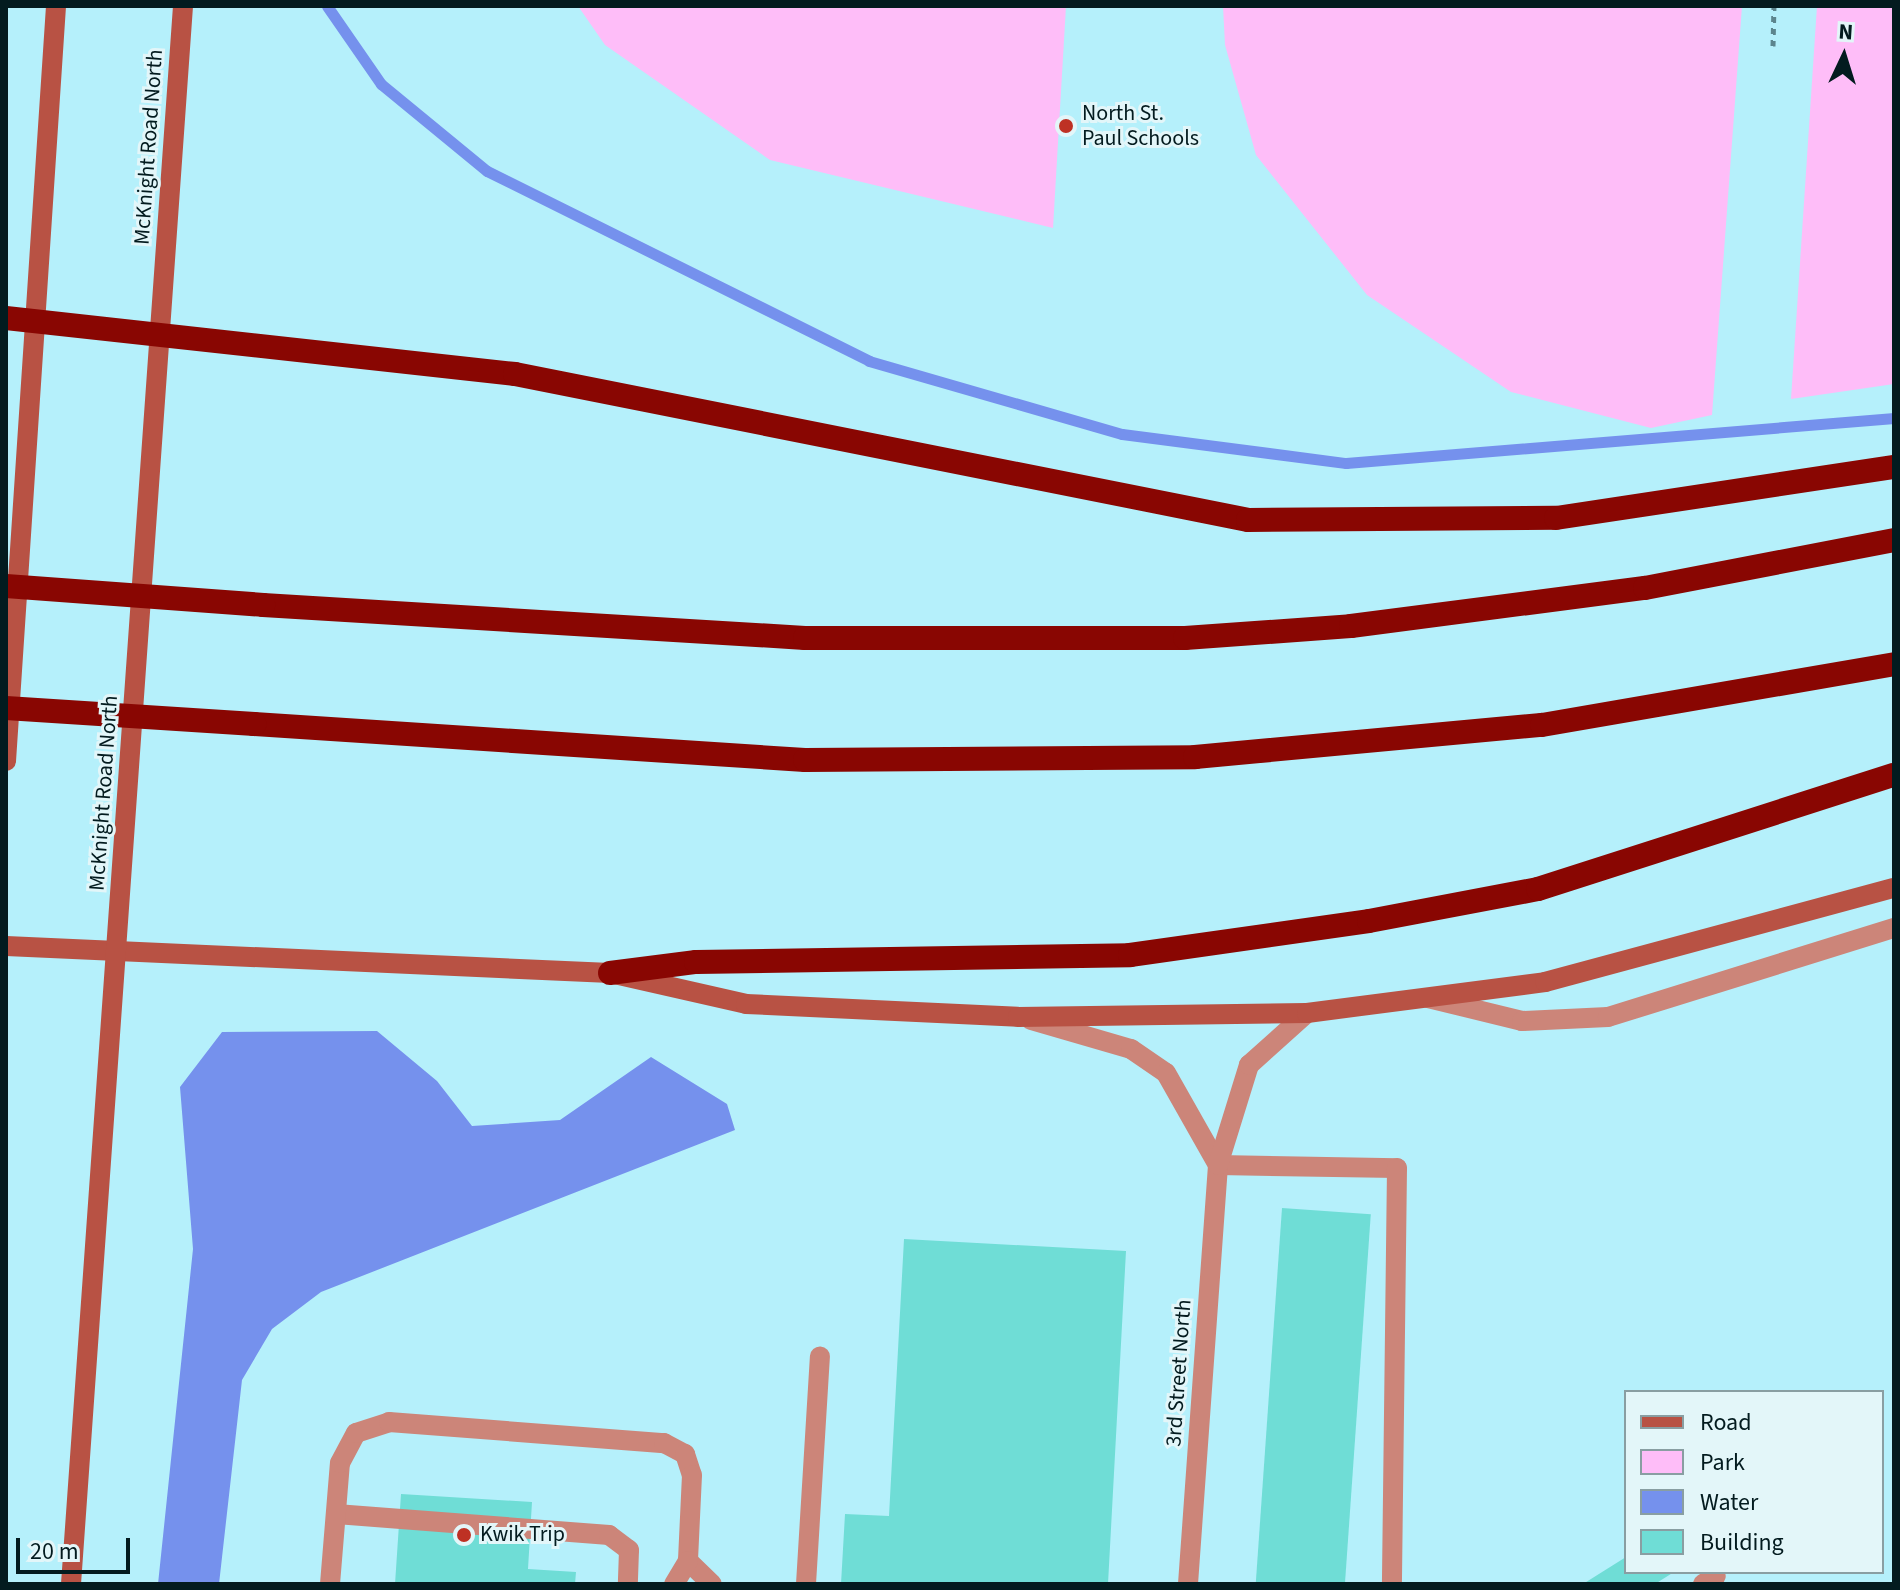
<!DOCTYPE html>
<html>
<head>
<meta charset="utf-8">
<style>
  body { margin:0 }
  #map { position:relative; width:1900px; height:1590px; overflow:hidden; background:#b5f0fb; font-family:"Source Sans 3",sans-serif }
  div>[style] { position:absolute }
  [style*='--x'] { left:calc(var(--x)*1px); top:calc(var(--y)*1px); width:calc(var(--w)*1px); rotate:calc(var(--a)*1deg) }
  .green>* { inset:0; background:#febdf8 }
  .water>* { inset:0; background:#7591ed }
  .stream>* { height:11px; margin:-5.5px; padding:0 5.5px; transform-origin:5.5px; border-radius:5.5px; background:#7591ed }
  .building>* { inset:0; background:#6fddd6; transform-origin:0 0 }
  .path>* { height:5px; margin-top:-2.5px; transform-origin:0; background:repeating-linear-gradient(90deg,#5c858d 0 6px,transparent 0 12px) }
  .lane>* { height:20px; margin:-10px; padding:0 10px; transform-origin:10px; border-radius:10px; background:#cc8579 }
  .street>* { height:20px; margin:-10px; padding:0 10px; transform-origin:10px; border-radius:10px; background:#cc8579 }
  .secondary>* { height:20px; margin:-10px; padding:0 10px; transform-origin:10px; border-radius:10px; background:#b85244 }
  .highway>* { height:24px; margin:-12px; padding:0 12px; transform-origin:12px; border-radius:12px; background:#890602 }
  .highway-bridge>* { height:24px; margin:-12px; padding:0 12px; transform-origin:12px; border-radius:12px; background:#890602 }
  .dots>* { width:22px; height:22px; translate:-50% -50%; box-sizing:border-box; border:4px solid #e3f6f9; border-radius:50% }
  span { translate:-50% -50%; white-space:nowrap; text-align:center; line-height:1.15; -webkit-text-stroke:6px #e3f6f9; paint-order:stroke }
  .poi-label { font-size:22px; color:#031b1f }
  .left { translate:0 -50%; text-align:left }
  .street-label { font-size:22px; color:#031b1f }
  .frame { position:absolute; inset:0; border:8px solid #031b1f; pointer-events:none }
  .legend { position:absolute; left:1624px; top:1390px; width:260px; height:184px; box-sizing:border-box; background:#e3f6f9; border:2px solid #899ea2; margin:0; padding:10px 14px; list-style:none; font-size:24px; color:#031b1f }
  .legend li { display:flex; align-items:center; gap:16px; height:40px }
  .legend b { width:40px; border:2px solid #899ea2 }
  .north { position:absolute; left:1804px; top:16px; width:80px; height:80px; -webkit-text-stroke:6px #e3f6f9; paint-order:stroke; rotate:4deg; font-size:22px; font-weight:700; line-height:32px; text-align:center; color:#031b1f }
  .north::after { content:''; display:block; margin:auto; width:28px; height:36px; background:#031b1f; clip-path:polygon(50% 0,100% 100%,50% 72%,0 100%) }
  .scale { position:absolute; left:16px; top:1538px; width:114px; height:36px; box-sizing:border-box; border:4px solid #031b1f; border-top:0; padding-left:10px; font-size:24px; line-height:28px; white-space:nowrap; color:#031b1f; -webkit-text-stroke:6px #e3f6f9; paint-order:stroke }
</style>
</head>
<body>
<div id="map">
  <div class="green">
    <i style="clip-path:polygon(578px 6px,1066px 6px,1053px 228px,770px 160px,605px 45px)"></i>
    <i style="clip-path:polygon(1223px 6px,1742px 6px,1712px 415px,1651px 428px,1511px 392px,1367px 295px,1256px 155px,1225px 45px)"></i>
    <i style="clip-path:polygon(1817px 6px,1894px 6px,1894px 384px,1791px 399px)"></i>
  </div>
  <div class="water">
    <i style="clip-path:polygon(377px 1031px,437px 1081px,472px 1126px,560px 1120px,651px 1057px,727px 1104px,735px 1130px,321px 1292px,272px 1329px,242px 1380px,219px 1584px,158px 1584px,193px 1249px,180px 1087px,222px 1032px)"></i>
  </div>
  <div class="stream">
    <i style="--x:327;--y:6;--w:95;--a:55.3"></i>
    <i style="--x:381;--y:84;--w:137;--a:39.4"></i>
    <i style="--x:487;--y:171;--w:427;--a:26.4"></i>
    <i style="--x:869;--y:361;--w:263;--a:16.1"></i>
    <i style="--x:1122;--y:434;--w:226;--a:7.4"></i>
    <i style="--x:1346;--y:463;--w:550;--a:-4.69"></i>
  </div>
  <div class="building">
    <i style="left:1282px;top:1208px;width:89px;height:377px;rotate:4deg"></i>
    <i style="clip-path:polygon(904px 1239px,1126px 1251px,1108px 1584px,841px 1584px,845px 1514px,889px 1516px)"></i>
    <i style="clip-path:polygon(401px 1494px,532px 1502px,528px 1569px,576px 1572px,575px 1584px,395px 1584px)"></i>
    <i style="clip-path:polygon(1626px 1557px,1626px 1572px,1674px 1572px,1655px 1584px,1583px 1584px)"></i>
  </div>
  <div class="path">
    <i style="--x:1773;--y:46;--w:40;--a:-88.6"></i>
  </div>
  <div class="lane">
    <i style="--x:1428;--y:998;--w:97;--a:13.7"></i>
    <i style="--x:1522;--y:1021;--w:86;--a:-2.7"></i>
    <i style="--x:1608;--y:1017;--w:300;--a:-17.3"></i>
    <i style="--x:1218;--y:1165;--w:179;--a:1"></i>
    <i style="--x:1397;--y:1168;--w:416;--a:90.7"></i>
    <i style="--x:336;--y:1514;--w:274;--a:4.4"></i>
    <i style="--x:609;--y:1535;--w:25;--a:37"></i>
    <i style="--x:629;--y:1550;--w:34;--a:92"></i>
    <i style="--x:688;--y:1561;--w:33;--a:44"></i>
    <i style="--x:330;--y:1584;--w:121;--a:-85.3"></i>
    <i style="--x:340;--y:1463;--w:34;--a:-62"></i>
    <i style="--x:356;--y:1433;--w:35;--a:-18"></i>
    <i style="--x:389;--y:1422;--w:276;--a:4.4"></i>
    <i style="--x:664;--y:1443;--w:24;--a:28"></i>
    <i style="--x:685;--y:1454;--w:22;--a:72"></i>
    <i style="--x:692;--y:1475;--w:86;--a:92.7"></i>
    <i style="--x:688;--y:1561;--w:27;--a:121"></i>
    <i style="--x:806;--y:1584;--w:228;--a:-86.5"></i>
    <i style="--x:1703;--y:1584;--w:15;--a:-32"></i>
  </div>
  <div class="street">
    <i style="--x:1031;--y:1020;--w:104;--a:16.2"></i>
    <i style="--x:1131;--y:1049;--w:42;--a:34.4"></i>
    <i style="--x:1166;--y:1073;--w:106;--a:60.5"></i>
    <i style="--x:1188;--y:1584;--w:420;--a:-85.9"></i>
    <i style="--x:1218;--y:1165;--w:105;--a:-72.8"></i>
    <i style="--x:1249;--y:1065;--w:78;--a:-41.9"></i>
  </div>
  <div class="secondary">
    <i style="--x:6;--y:761;--w:757;--a:-86.21"></i>
    <i style="--x:6;--y:946;--w:605;--a:2.56"></i>
    <i style="--x:610;--y:973;--w:139;--a:12.8"></i>
    <i style="--x:746;--y:1004;--w:272;--a:2.7"></i>
    <i style="--x:1018;--y:1017;--w:289;--a:-0.8"></i>
    <i style="--x:1307;--y:1013;--w:240;--a:-7.4"></i>
    <i style="--x:1545;--y:982;--w:361;--a:-15.1"></i>
    <i style="--x:71;--y:1584;--w:1582;--a:-85.94"></i>
  </div>
  <div class="highway">
    <i style="--x:6;--y:318;--w:512;--a:6.28"></i>
    <i style="--x:515;--y:374;--w:747;--a:11.26"></i>
    <i style="--x:1248;--y:520;--w:308;--a:-0.4"></i>
    <i style="--x:1556;--y:518;--w:342;--a:-8.6"></i>
    <i style="--x:263;--y:605;--w:543;--a:3.48"></i>
    <i style="--x:805;--y:638;--w:380;--a:0"></i>
    <i style="--x:1185;--y:638;--w:166;--a:-4.1"></i>
    <i style="--x:1351;--y:626;--w:296;--a:-7.4"></i>
    <i style="--x:1645;--y:588;--w:254;--a:-10.9"></i>
    <i style="--x:254;--y:724;--w:552;--a:3.74"></i>
    <i style="--x:805;--y:760;--w:390;--a:-0.4"></i>
    <i style="--x:1195;--y:757;--w:348;--a:-5.3"></i>
    <i style="--x:1542;--y:725;--w:357;--a:-9.8"></i>
    <i style="--x:610;--y:973;--w:87;--a:-7.3"></i>
    <i style="--x:696;--y:962;--w:434;--a:-0.9"></i>
    <i style="--x:1130;--y:955;--w:241;--a:-8.1"></i>
    <i style="--x:1369;--y:921;--w:172;--a:-10.7"></i>
    <i style="--x:1538;--y:889;--w:374;--a:-17.8"></i>
  </div>
  <div class="highway-bridge">
    <i style="--x:6;--y:586;--w:258;--a:4.2"></i>
    <i style="--x:6;--y:708;--w:249;--a:3.7"></i>
  </div>
  <div class="dots">
    <i style="left:1066px;top:126px;background:#be3124"></i>
    <i style="left:464px;top:1535px;background:#be3124"></i>
  </div>
  <div class="poi-label">
    <span class="left" style="left:1082px;top:126px">North St.<br>Paul Schools</span>
    <span class="left" style="left:480px;top:1535px">Kwik Trip</span>
  </div>
  <div class="street-label">
    <span style="left:149px;top:147px;rotate:-86deg">McKnight Road North</span>
    <span style="left:104px;top:793px;rotate:-86deg">McKnight Road North</span>
    <span style="left:1179px;top:1373px;rotate:-86deg">3rd Street North</span>
  </div>
  <div class="frame"></div>
  <ul class="legend">
  <li><b style="height:10px;background:#b85244"></b>Road</li>
  <li><b style="height:22px;background:#febdf8"></b>Park</li>
  <li><b style="height:22px;background:#7591ed"></b>Water</li>
  <li><b style="height:22px;background:#6fddd6"></b>Building</li>
  </ul>
  <div class="north">N</div>
  <div class="scale">20 m</div>
</div>
</body>
</html>
